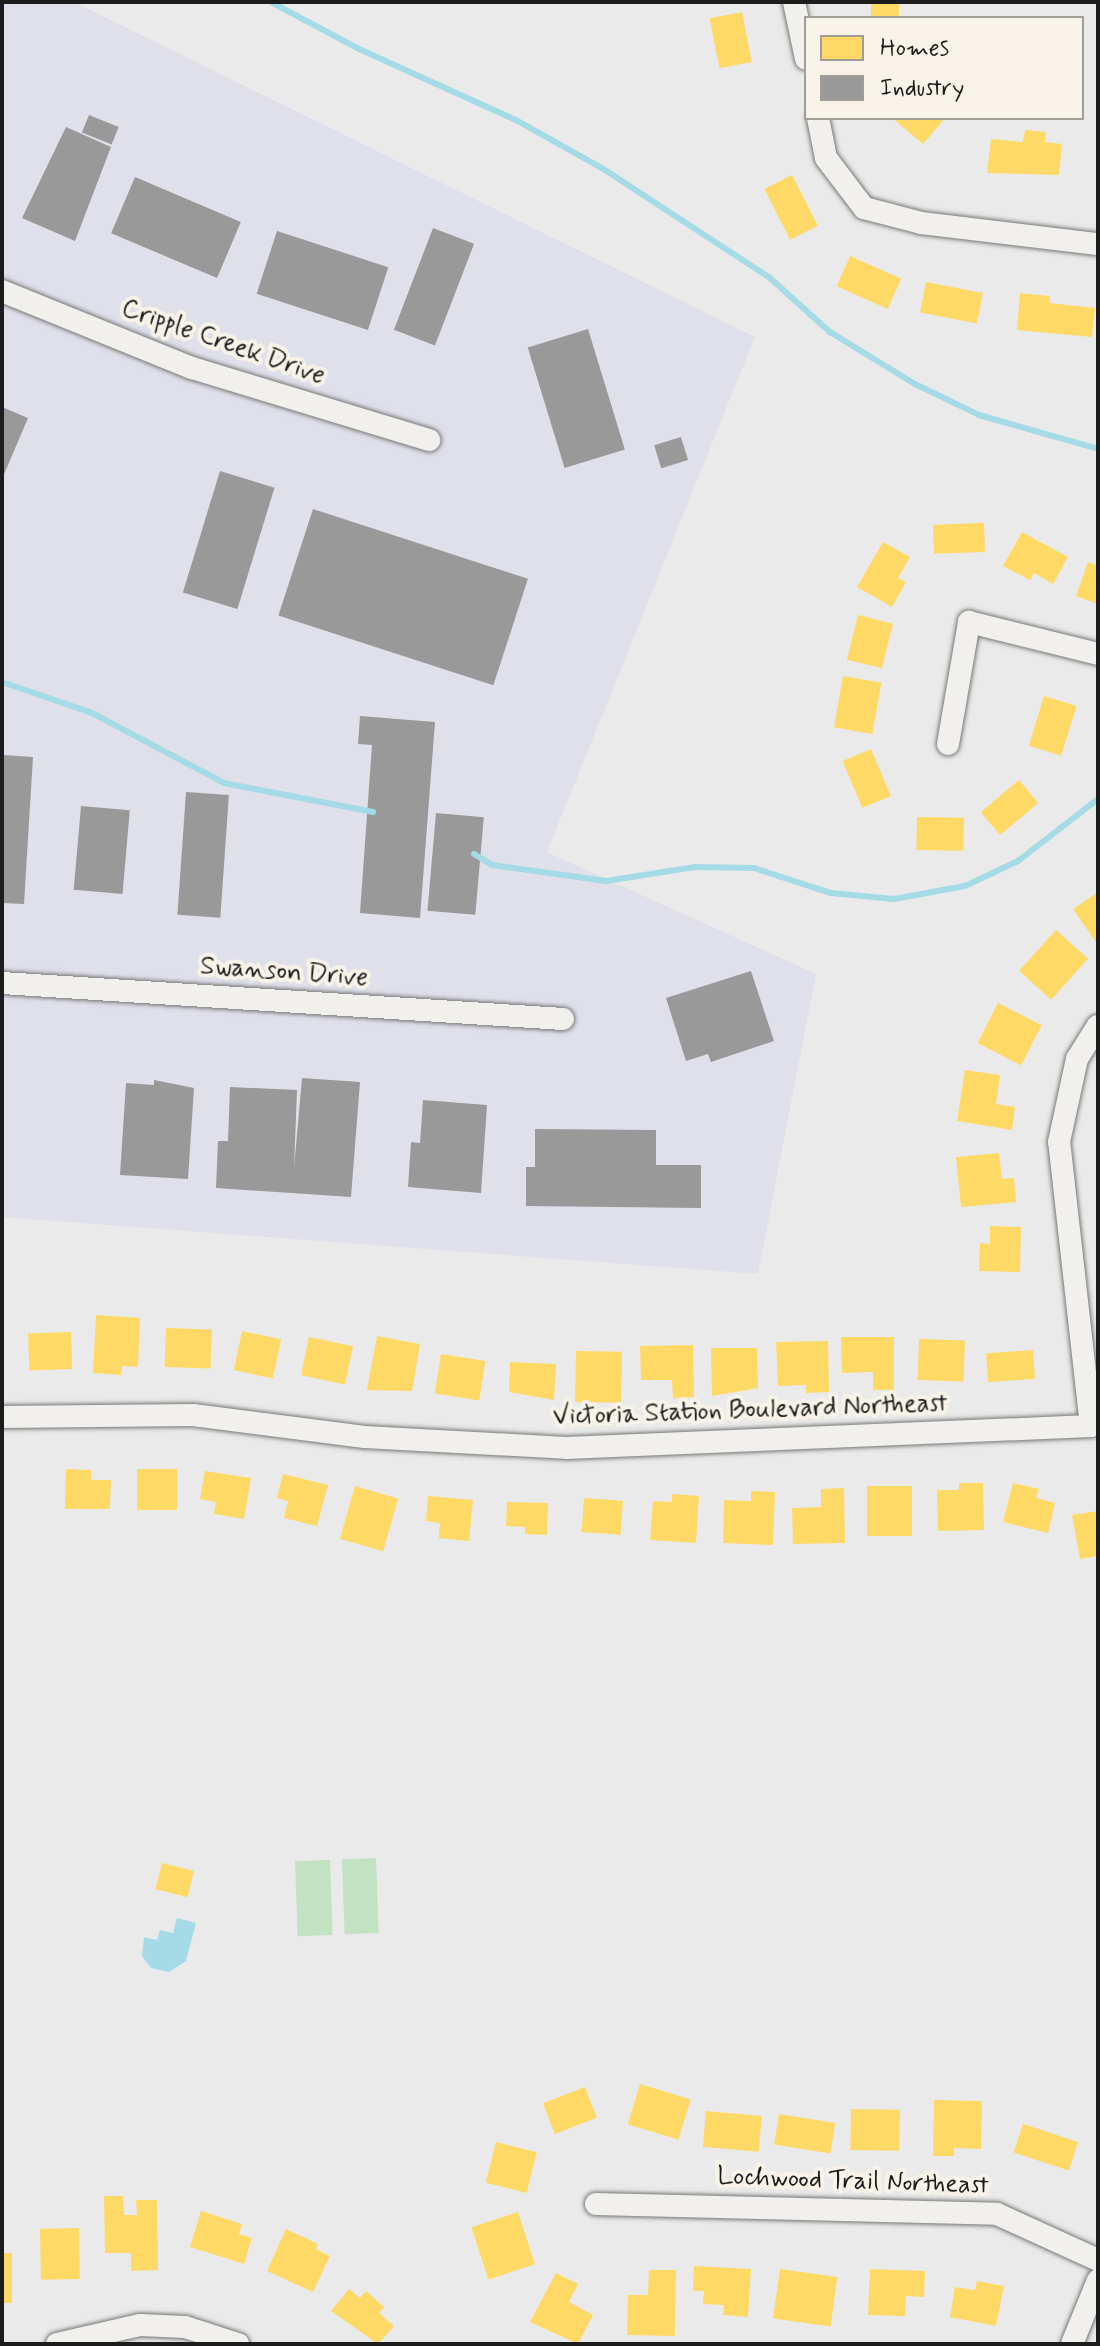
<!DOCTYPE html>
<html>
<head>
<meta charset="utf-8">
<style>
  body { margin:0 }
  #map { position:relative; width:1100px; height:2346px; overflow:hidden; background:#ebeaeb; font-family:Mynerve,sans-serif }
  div>[style] { position:absolute }
  [style*='--x'] { left:calc(var(--x)*1px); top:calc(var(--y)*1px); width:calc(var(--w)*1px); rotate:calc(var(--a)*1deg) }
  .built>* { inset:0; background:#dfe0e9 }
  .green>* { inset:0; background:#c2e2c2; transform-origin:0 0 }
  .water>* { inset:0; background:#a4dbe7 }
  .homes>* { inset:0; background:#ffd966; transform-origin:0 0 }
  .industry>* { inset:0; background:#999; transform-origin:0 0 }
  .stream>* { height:6px; margin:-3px; padding:0 3px; transform-origin:3px; border-radius:3px; background:#a4dbe7 }
  .roads { filter:drop-shadow(0 0 2px #797979) drop-shadow(0 0 2px #797979) }
  .street>* { height:22px; margin:-11px; padding:0 11px; transform-origin:11px; border-radius:11px; background:#f1f0ed }
  span { translate:-50% -50%; white-space:nowrap; text-align:center; line-height:1.15; -webkit-text-stroke:8px #f7f3e8; paint-order:stroke }
  .street-label { font-size:26px; color:#1c1c1c }
  .frame { position:absolute; inset:0; border:4px solid #1c1c1c; pointer-events:none }
  .legend { position:absolute; left:804px; top:16px; width:280px; height:104px; box-sizing:border-box; background:#f7f3e8; border:2px solid #9f9d96; margin:0; padding:10px 14px; list-style:none; font-size:24px; color:#1c1c1c }
  .legend li { display:flex; align-items:center; gap:16px; height:40px }
  .legend b { width:40px; border:2px solid #9f9d96 }
</style>
</head>
<body>
<div id="map">
  <div class="built">
    <i style="clip-path:polygon(2px 2px,74px 2px,755px 337px,547px 852px,816px 974px,758px 1274px,2px 1217px)"></i>
  </div>
  <div class="green">
    <i style="left:376px;top:1858px;width:75px;height:34px;rotate:88deg"></i>
    <i style="left:330px;top:1860px;width:75px;height:35px;rotate:88deg"></i>
  </div>
  <div class="water">
    <i style="clip-path:polygon(177px 1918px,196px 1923px,186px 1961px,169px 1972px,151px 1968px,142px 1956px,144px 1937px,157px 1940px,160px 1930px,173px 1933px)"></i>
  </div>
  <div class="homes">
    <i style="left:871px;top:2px;width:28px;height:16px"></i>
    <i style="left:742px;top:12px;width:51px;height:33px;rotate:79deg"></i>
    <i style="clip-path:polygon(892px 118px,945px 118px,923px 144px)"></i>
    <i style="clip-path:polygon(1025px 130px,1046px 132px,1045px 142px,1062px 144px,1059px 175px,987px 173px,991px 139px,1023px 142px)"></i>
    <i style="left:792px;top:175px;width:57px;height:31px;rotate:63deg"></i>
    <i style="left:850px;top:256px;width:56px;height:33px;rotate:24deg"></i>
    <i style="left:926px;top:282px;width:58px;height:31px;rotate:11deg"></i>
    <i style="clip-path:polygon(1020px 293px,1050px 296px,1049px 303px,1095px 308px,1092px 337px,1017px 330px)"></i>
    <i style="left:984px;top:523px;width:29px;height:51px;rotate:88deg"></i>
    <i style="clip-path:polygon(1022px 532px,1068px 557px,1053px 584px,1034px 573px,1030px 580px,1003px 566px)"></i>
    <i style="clip-path:polygon(883px 542px,910px 557px,898px 578px,906px 582px,892px 607px,857px 587px)"></i>
    <i style="clip-path:polygon(1088px 562px,1098px 566px,1098px 604px,1076px 596px)"></i>
    <i style="left:858px;top:615px;width:36px;height:46px;rotate:14deg"></i>
    <i style="left:843px;top:676px;width:39px;height:52px;rotate:10deg"></i>
    <i style="left:1044px;top:696px;width:34px;height:52px;rotate:17deg"></i>
    <i style="left:871px;top:749px;width:51px;height:31px;rotate:67deg"></i>
    <i style="left:1019px;top:780px;width:30px;height:50px;rotate:50deg"></i>
    <i style="left:917px;top:817px;width:47px;height:33px;rotate:1deg"></i>
    <i style="clip-path:polygon(1098px 892px,1098px 945px,1073px 909px)"></i>
    <i style="left:1056px;top:930px;width:43px;height:55px;rotate:42deg"></i>
    <i style="left:998px;top:1003px;width:49px;height:45px;rotate:27deg"></i>
    <i style="clip-path:polygon(965px 1070px,1000px 1075px,996px 1104px,1015px 1107px,1012px 1130px,957px 1121px)"></i>
    <i style="clip-path:polygon(999px 1153px,1002px 1179px,1014px 1178px,1016px 1202px,961px 1207px,956px 1157px)"></i>
    <i style="clip-path:polygon(990px 1226px,1021px 1227px,1020px 1272px,979px 1271px,980px 1243px,990px 1244px)"></i>
    <i style="clip-path:polygon(96px 1315px,140px 1318px,138px 1367px,122px 1366px,121px 1375px,93px 1373px)"></i>
    <i style="left:166px;top:1328px;width:46px;height:39px;rotate:2deg"></i>
    <i style="left:242px;top:1331px;width:40px;height:40px;rotate:12deg"></i>
    <i style="left:71px;top:1332px;width:37px;height:43px;rotate:88deg"></i>
    <i style="clip-path:polygon(377px 1336px,420px 1344px,412px 1391px,367px 1390px)"></i>
    <i style="left:309px;top:1337px;width:45px;height:39px;rotate:12deg"></i>
    <i style="clip-path:polygon(841px 1337px,894px 1337px,894px 1390px,873px 1390px,873px 1372px,842px 1373px)"></i>
    <i style="left:919px;top:1339px;width:46px;height:41px;rotate:2deg"></i>
    <i style="clip-path:polygon(828px 1341px,829px 1392px,806px 1393px,806px 1385px,778px 1386px,776px 1342px)"></i>
    <i style="clip-path:polygon(693px 1345px,694px 1397px,673px 1398px,672px 1380px,641px 1380px,640px 1346px)"></i>
    <i style="clip-path:polygon(711px 1348px,757px 1348px,758px 1388px,712px 1396px)"></i>
    <i style="left:1033px;top:1350px;width:29px;height:47px;rotate:86deg"></i>
    <i style="left:576px;top:1351px;width:46px;height:51px;rotate:1deg"></i>
    <i style="left:441px;top:1354px;width:45px;height:40px;rotate:9deg"></i>
    <i style="clip-path:polygon(510px 1362px,556px 1364px,554px 1400px,509px 1392px)"></i>
    <i style="clip-path:polygon(66px 1469px,91px 1470px,91px 1480px,111px 1480px,110px 1509px,65px 1509px)"></i>
    <i style="left:137px;top:1469px;width:40px;height:41px"></i>
    <i style="clip-path:polygon(205px 1471px,251px 1478px,244px 1519px,214px 1514px,216px 1502px,200px 1499px)"></i>
    <i style="clip-path:polygon(283px 1474px,328px 1485px,317px 1526px,284px 1518px,288px 1501px,277px 1498px)"></i>
    <i style="clip-path:polygon(959px 1483px,983px 1483px,984px 1530px,938px 1531px,937px 1490px,959px 1490px)"></i>
    <i style="clip-path:polygon(1013px 1483px,1039px 1489px,1036px 1498px,1055px 1503px,1048px 1533px,1003px 1522px)"></i>
    <i style="left:355px;top:1486px;width:45px;height:55px;rotate:16deg"></i>
    <i style="left:867px;top:1486px;width:45px;height:50px"></i>
    <i style="clip-path:polygon(844px 1488px,845px 1543px,793px 1544px,792px 1508px,821px 1507px,821px 1489px)"></i>
    <i style="clip-path:polygon(751px 1491px,775px 1492px,773px 1545px,723px 1543px,724px 1500px,751px 1501px)"></i>
    <i style="clip-path:polygon(672px 1494px,699px 1496px,696px 1543px,650px 1540px,653px 1501px,672px 1502px)"></i>
    <i style="clip-path:polygon(428px 1496px,473px 1500px,469px 1541px,439px 1538px,440px 1523px,426px 1521px)"></i>
    <i style="left:584px;top:1498px;width:39px;height:34px;rotate:4deg"></i>
    <i style="clip-path:polygon(507px 1502px,548px 1503px,547px 1535px,525px 1534px,525px 1527px,506px 1526px)"></i>
    <i style="clip-path:polygon(1098px 1511px,1098px 1556px,1080px 1559px,1072px 1515px)"></i>
    <i style="left:162px;top:1863px;width:33px;height:27px;rotate:14deg"></i>
    <i style="left:640px;top:2084px;width:53px;height:42px;rotate:17deg"></i>
    <i style="left:585px;top:2087px;width:33px;height:45px;rotate:69deg"></i>
    <i style="clip-path:polygon(934px 2100px,982px 2101px,981px 2149px,954px 2148px,954px 2156px,933px 2156px)"></i>
    <i style="left:851px;top:2109px;width:49px;height:41px;rotate:1deg"></i>
    <i style="left:706px;top:2111px;width:56px;height:36px;rotate:5deg"></i>
    <i style="left:779px;top:2114px;width:57px;height:31px;rotate:9deg"></i>
    <i style="left:1023px;top:2124px;width:58px;height:30px;rotate:18deg"></i>
    <i style="left:496px;top:2142px;width:42px;height:42px;rotate:14deg"></i>
    <i style="clip-path:polygon(104px 2196px,123px 2196px,124px 2215px,137px 2215px,136px 2200px,157px 2200px,158px 2270px,131px 2271px,131px 2253px,105px 2253px)"></i>
    <i style="clip-path:polygon(201px 2211px,242px 2224px,239px 2234px,252px 2238px,244px 2264px,190px 2247px)"></i>
    <i style="left:518px;top:2212px;width:55px;height:49px;rotate:72deg"></i>
    <i style="left:79px;top:2228px;width:51px;height:39px;rotate:89deg"></i>
    <i style="clip-path:polygon(286px 2229px,318px 2244px,316px 2249px,330px 2256px,313px 2292px,267px 2271px)"></i>
    <i style="left:2px;top:2253px;width:10px;height:50px"></i>
    <i style="clip-path:polygon(694px 2266px,751px 2269px,748px 2317px,723px 2315px,724px 2305px,703px 2304px,704px 2291px,693px 2291px)"></i>
    <i style="left:780px;top:2269px;width:58px;height:50px;rotate:8deg"></i>
    <i style="clip-path:polygon(870px 2269px,925px 2271px,924px 2297px,906px 2296px,905px 2316px,868px 2315px)"></i>
    <i style="clip-path:polygon(649px 2270px,676px 2270px,675px 2336px,627px 2335px,628px 2295px,648px 2295px)"></i>
    <i style="clip-path:polygon(556px 2273px,578px 2284px,569px 2302px,593px 2315px,578px 2344px,530px 2322px)"></i>
    <i style="clip-path:polygon(977px 2281px,1004px 2286px,996px 2326px,950px 2317px,955px 2287px,975px 2290px)"></i>
    <i style="clip-path:polygon(349px 2289px,360px 2298px,366px 2291px,384px 2307px,379px 2313px,394px 2326px,378px 2344px,331px 2311px)"></i>
  </div>
  <div class="industry">
    <i style="left:89px;top:115px;width:32px;height:19px;rotate:22deg"></i>
    <i style="clip-path:polygon(66px 127px,111px 147px,75px 241px,22px 218px)"></i>
    <i style="left:135px;top:177px;width:115px;height:61px;rotate:23deg"></i>
    <i style="left:433px;top:228px;width:44px;height:109px;rotate:21deg"></i>
    <i style="left:277px;top:231px;width:117px;height:66px;rotate:18deg"></i>
    <i style="left:588px;top:329px;width:126px;height:63px;rotate:73deg"></i>
    <i style="clip-path:polygon(2px 407px,28px 418px,2px 479px)"></i>
    <i style="left:681px;top:437px;width:24px;height:28px;rotate:73deg"></i>
    <i style="left:220px;top:471px;width:57px;height:127px;rotate:17deg"></i>
    <i style="left:313px;top:509px;width:226px;height:112px;rotate:18deg"></i>
    <i style="clip-path:polygon(360px 716px,435px 722px,420px 918px,360px 913px,372px 745px,358px 744px)"></i>
    <i style="clip-path:polygon(2px 755px,33px 757px,24px 904px,2px 903px)"></i>
    <i style="left:186px;top:792px;width:43px;height:123px;rotate:4deg"></i>
    <i style="left:81px;top:806px;width:49px;height:84px;rotate:5deg"></i>
    <i style="left:436px;top:813px;width:48px;height:98px;rotate:5deg"></i>
    <i style="clip-path:polygon(751px 971px,774px 1041px,711px 1062px,708px 1054px,686px 1061px,666px 998px)"></i>
    <i style="clip-path:polygon(302px 1078px,360px 1082px,351px 1197px,216px 1188px,218px 1141px,228px 1141px,230px 1087px,297px 1090px,294px 1168px)"></i>
    <i style="clip-path:polygon(154px 1080px,194px 1088px,188px 1179px,120px 1175px,126px 1083px,154px 1085px)"></i>
    <i style="clip-path:polygon(423px 1100px,487px 1105px,481px 1193px,408px 1187px,411px 1142px,420px 1143px)"></i>
    <i style="clip-path:polygon(535px 1129px,656px 1130px,656px 1165px,701px 1165px,701px 1208px,526px 1206px,526px 1167px,535px 1167px)"></i>
  </div>
  <div class="stream">
    <i style="--x:271;--y:2;--w:98;--a:28.1"></i>
    <i style="--x:357;--y:48;--w:175;--a:24.4"></i>
    <i style="--x:516;--y:120;--w:98;--a:29.2"></i>
    <i style="--x:602;--y:168;--w:201;--a:33.2"></i>
    <i style="--x:770;--y:278;--w:81;--a:42"></i>
    <i style="--x:830;--y:332;--w:100;--a:31.5"></i>
    <i style="--x:915;--y:384;--w:71;--a:25.8"></i>
    <i style="--x:979;--y:415;--w:124;--a:15.9"></i>
    <i style="--x:2;--y:682;--w:95;--a:19"></i>
    <i style="--x:92;--y:713;--w:149;--a:27.9"></i>
    <i style="--x:224;--y:783;--w:152;--a:11"></i>
    <i style="--x:474;--y:854;--w:21;--a:31"></i>
    <i style="--x:492;--y:865;--w:115;--a:8"></i>
    <i style="--x:606;--y:881;--w:90;--a:-8.9"></i>
    <i style="--x:695;--y:867;--w:59;--a:1"></i>
    <i style="--x:754;--y:868;--w:81;--a:18"></i>
    <i style="--x:831;--y:893;--w:63;--a:5.4"></i>
    <i style="--x:894;--y:899;--w:72;--a:-10.4"></i>
    <i style="--x:965;--y:886;--w:59;--a:-25.3"></i>
    <i style="--x:1018;--y:861;--w:101;--a:-37.8"></i>
  </div>
  <div class="roads">
    <div class="street">
      <i style="--x:794;--y:2;--w:58;--a:78.1"></i>
      <i style="--x:818;--y:118;--w:41;--a:78.7"></i>
      <i style="--x:826;--y:158;--w:63;--a:52.8"></i>
      <i style="--x:864;--y:208;--w:59;--a:14.7"></i>
      <i style="--x:921;--y:223;--w:178;--a:6.8"></i>
      <i style="--x:2;--y:291;--w:205;--a:22.1"></i>
      <i style="--x:192;--y:368;--w:248;--a:16.9"></i>
      <i style="--x:948;--y:744;--w:124;--a:-80.2"></i>
      <i style="--x:969;--y:622;--w:133;--a:13.9"></i>
      <i style="--x:2;--y:983;--w:562;--a:3.67"></i>
      <i style="--x:2;--y:1417;--w:191;--a:-0.6"></i>
      <i style="--x:193;--y:1415;--w:173;--a:7.3"></i>
      <i style="--x:365;--y:1437;--w:201;--a:3.1"></i>
      <i style="--x:566;--y:1448;--w:525;--a:-2.4"></i>
      <i style="--x:1091;--y:1426;--w:286;--a:-96.4"></i>
      <i style="--x:1059;--y:1142;--w:85;--a:-77.8"></i>
      <i style="--x:1077;--y:1059;--w:39;--a:-58"></i>
      <i style="--x:596;--y:2204;--w:401;--a:1.4"></i>
      <i style="--x:997;--y:2214;--w:111;--a:24.5"></i>
      <i style="--x:57;--y:2344;--w:85;--a:-12.9"></i>
      <i style="--x:140;--y:2325;--w:45;--a:2.5"></i>
      <i style="--x:185;--y:2327;--w:56;--a:17.8"></i>
      <i style="--x:1072;--y:2344;--w:69;--a:-67.9"></i>
    </div>
  </div>
  <div class="street-label">
    <span style="left:223px;top:343px;rotate:19deg">Cripple Creek Drive</span>
    <span style="left:284px;top:973px;rotate:4deg">Swanson Drive</span>
    <span style="left:750px;top:1411px;rotate:-2deg">Victoria Station Boulevard Northeast</span>
    <span style="left:853px;top:2182px;rotate:2deg">Lochwood Trail Northeast</span>
  </div>
  <div class="frame"></div>
  <ul class="legend">
  <li><b style="height:22px;background:#ffd966"></b>Homes</li>
  <li><b style="height:22px;background:#999"></b>Industry</li>
  </ul>
</div>
</body>
</html>
